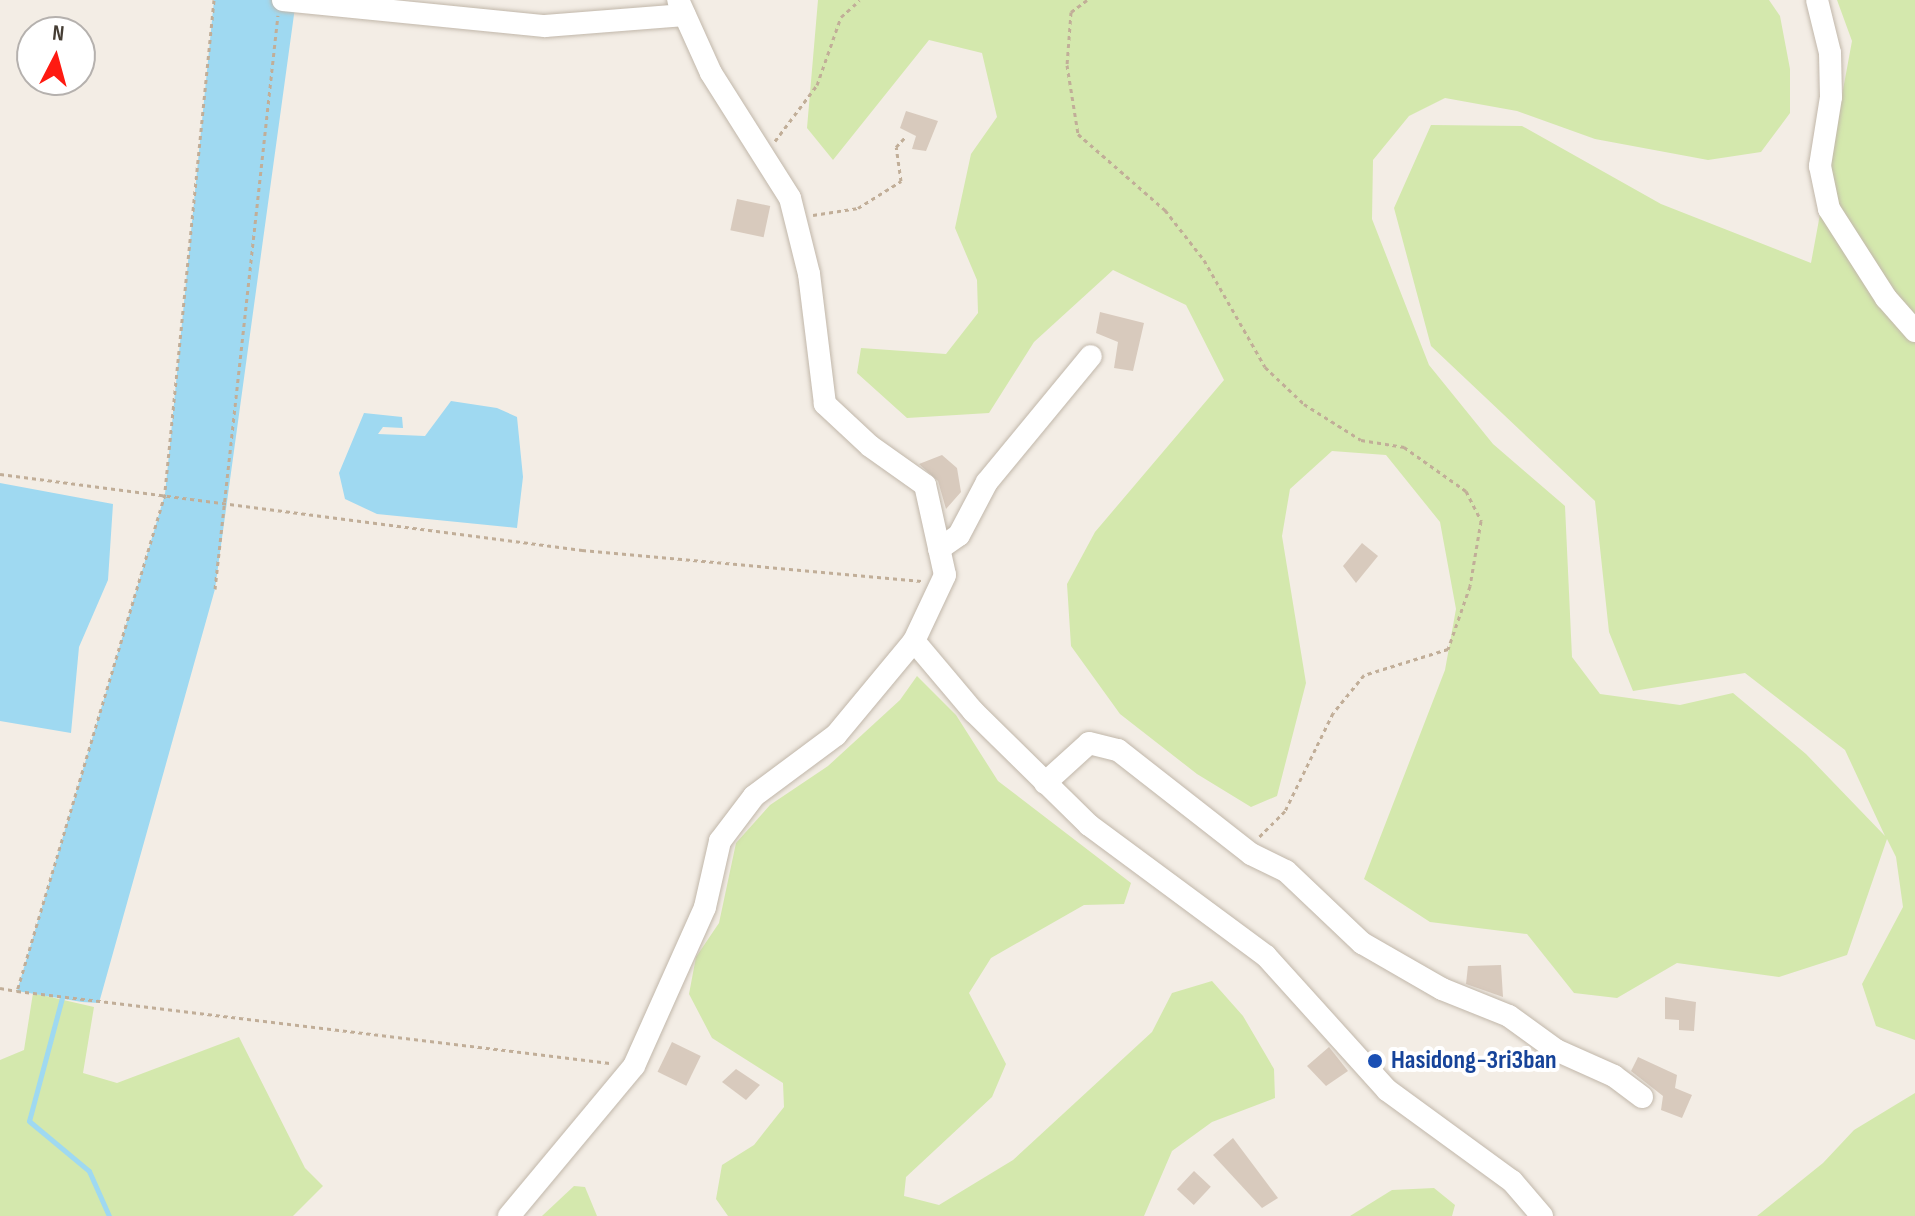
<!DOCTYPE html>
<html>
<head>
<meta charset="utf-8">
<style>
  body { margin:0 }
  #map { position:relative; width:1915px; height:1216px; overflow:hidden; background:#f3ede5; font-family:"Sofia Sans Condensed",sans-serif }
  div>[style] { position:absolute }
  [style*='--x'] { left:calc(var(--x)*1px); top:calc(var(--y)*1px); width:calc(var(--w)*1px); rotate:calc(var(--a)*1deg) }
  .green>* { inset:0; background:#d4e8ad }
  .water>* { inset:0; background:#9fd9f1 }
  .stream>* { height:5px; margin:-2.5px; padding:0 2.5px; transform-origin:2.5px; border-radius:2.5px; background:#9fd9f1 }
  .building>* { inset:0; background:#d8cabd; transform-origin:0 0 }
  .path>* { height:3px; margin-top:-1.5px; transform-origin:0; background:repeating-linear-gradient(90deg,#c1ae98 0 4px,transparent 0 8px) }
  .roads { filter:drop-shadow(0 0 2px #c1b7aa) drop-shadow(0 0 2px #c1b7aa) }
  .minor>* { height:22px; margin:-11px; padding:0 11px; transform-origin:11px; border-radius:11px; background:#fff }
  .dots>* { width:22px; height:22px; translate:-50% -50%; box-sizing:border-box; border:4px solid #fff; border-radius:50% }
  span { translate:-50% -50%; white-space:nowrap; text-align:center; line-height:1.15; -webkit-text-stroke:8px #fff; paint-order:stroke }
  .transit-label { font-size:26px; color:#164399; font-weight:700 }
  .left { translate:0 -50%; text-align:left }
  .north { position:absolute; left:16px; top:16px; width:80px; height:80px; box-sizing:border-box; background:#fff; border:2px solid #b5b1ae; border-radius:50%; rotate:6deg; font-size:22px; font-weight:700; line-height:32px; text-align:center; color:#453d34 }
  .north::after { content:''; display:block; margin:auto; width:28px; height:36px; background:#fe1a11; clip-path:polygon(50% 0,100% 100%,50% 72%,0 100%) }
</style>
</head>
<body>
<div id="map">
  <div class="green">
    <i style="clip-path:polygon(818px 0,1769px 0,1780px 16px,1790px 69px,1790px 113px,1761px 152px,1708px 160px,1595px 139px,1517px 111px,1445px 98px,1409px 116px,1373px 160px,1372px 219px,1429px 365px,1493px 444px,1565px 506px,1572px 657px,1600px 694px,1680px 705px,1733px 693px,1806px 754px,1885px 836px,1845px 750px,1745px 673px,1633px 691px,1609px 632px,1595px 501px,1431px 346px,1394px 208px,1431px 125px,1522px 126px,1661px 204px,1811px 263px,1852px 41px,1837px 0,1915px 0,1915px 1040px,1876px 1026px,1862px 984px,1903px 907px,1896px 857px,1887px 839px,1847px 955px,1779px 977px,1677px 963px,1617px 998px,1574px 993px,1527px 934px,1430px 922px,1364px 879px,1445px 670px,1456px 609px,1440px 522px,1386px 455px,1332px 451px,1290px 489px,1282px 536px,1306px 683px,1277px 796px,1251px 807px,1197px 774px,1120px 714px,1071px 646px,1067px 584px,1095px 532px,1224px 380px,1186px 305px,1113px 270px,1034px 342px,989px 413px,907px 418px,857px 373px,861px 348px,946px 354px,978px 313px,977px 280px,955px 228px,971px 154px,997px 117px,982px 53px,929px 40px,833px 160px,807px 128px)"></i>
    <i style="clip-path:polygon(917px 676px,956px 715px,998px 781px,1131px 883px,1124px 904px,1084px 905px,991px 958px,969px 993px,1006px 1064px,992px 1097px,906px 1177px,904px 1196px,939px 1205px,1013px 1160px,1152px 1032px,1172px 993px,1212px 981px,1243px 1016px,1274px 1069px,1275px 1098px,1212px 1122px,1172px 1151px,1144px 1216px,728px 1216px,716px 1199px,722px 1165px,754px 1145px,784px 1107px,783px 1083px,712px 1038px,689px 994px,696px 957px,719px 923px,736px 843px,770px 805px,828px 766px,900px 700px)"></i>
    <i style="clip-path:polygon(33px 993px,94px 1007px,83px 1073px,117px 1083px,239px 1037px,305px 1168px,323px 1186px,293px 1216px,0 1216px,0 1060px,24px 1050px)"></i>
    <i style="clip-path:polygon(1915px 1093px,1915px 1216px,1757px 1216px,1823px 1163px,1854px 1130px)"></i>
    <i style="clip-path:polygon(574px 1186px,585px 1187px,597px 1216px,542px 1216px)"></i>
    <i style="clip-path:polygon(1434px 1188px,1455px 1205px,1452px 1216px,1350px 1216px,1392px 1190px)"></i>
  </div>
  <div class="water">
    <i style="clip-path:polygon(214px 0,296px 0,215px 589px,99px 1003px,82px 1002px,17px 991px,165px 494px)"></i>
    <i style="clip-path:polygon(451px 401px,497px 408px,517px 417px,523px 477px,517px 528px,377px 514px,345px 499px,339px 473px,364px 413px,402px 417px,403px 428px,383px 427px,378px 434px,425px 436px)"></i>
    <i style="clip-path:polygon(0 483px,113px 504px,108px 580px,79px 647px,71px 733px,0 721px)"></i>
  </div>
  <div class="stream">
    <i style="--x:63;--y:994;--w:131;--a:105"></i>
    <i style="--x:29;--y:1121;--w:78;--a:39.8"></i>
    <i style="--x:89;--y:1171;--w:49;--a:66"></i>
  </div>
  <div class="building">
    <i style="clip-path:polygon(906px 111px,938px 121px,926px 151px,912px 149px,916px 136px,900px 128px)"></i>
    <i style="left:737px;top:199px;width:34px;height:32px;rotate:12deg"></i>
    <i style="clip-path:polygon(1100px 312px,1144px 323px,1133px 371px,1114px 368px,1118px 342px,1096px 333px)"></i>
    <i style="clip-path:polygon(942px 455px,957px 468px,961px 492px,946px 509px,938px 481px,919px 464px)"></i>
    <i style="clip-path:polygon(1362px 543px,1378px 556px,1356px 583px,1343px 566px)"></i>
    <i style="clip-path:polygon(1501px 965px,1503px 997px,1466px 984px,1468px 966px)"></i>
    <i style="clip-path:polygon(1665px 997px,1696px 1002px,1694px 1031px,1679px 1030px,1679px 1020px,1665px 1019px)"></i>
    <i style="left:672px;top:1042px;width:32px;height:33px;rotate:26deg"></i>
    <i style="clip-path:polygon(1329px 1047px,1348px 1071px,1326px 1086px,1307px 1066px)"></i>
    <i style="clip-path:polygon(1638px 1057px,1677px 1075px,1675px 1088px,1692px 1095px,1682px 1118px,1661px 1110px,1663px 1096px,1631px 1071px)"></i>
    <i style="clip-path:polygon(736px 1069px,760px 1085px,746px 1100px,722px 1082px)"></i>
    <i style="clip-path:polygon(1233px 1138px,1278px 1198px,1262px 1208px,1213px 1155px)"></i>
    <i style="left:1194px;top:1171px;width:23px;height:25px;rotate:43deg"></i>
  </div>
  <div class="path">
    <i style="--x:214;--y:0;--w:496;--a:95.7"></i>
    <i style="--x:165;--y:494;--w:519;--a:106.58"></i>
    <i style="--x:17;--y:991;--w:597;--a:6.92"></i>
    <i style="--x:1087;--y:0;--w:20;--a:143"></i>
    <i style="--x:1071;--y:12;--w:53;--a:94.3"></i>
    <i style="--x:1067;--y:65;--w:70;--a:80.9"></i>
    <i style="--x:1078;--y:134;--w:116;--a:41.1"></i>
    <i style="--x:1165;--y:210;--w:63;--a:52"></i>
    <i style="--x:1204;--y:260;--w:123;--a:60.3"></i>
    <i style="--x:1265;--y:367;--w:54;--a:43.5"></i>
    <i style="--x:1304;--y:404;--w:67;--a:32.3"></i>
    <i style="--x:1361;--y:440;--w:44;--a:9.2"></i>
    <i style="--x:1404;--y:447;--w:76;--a:35.4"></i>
    <i style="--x:1466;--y:491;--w:34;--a:63"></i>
    <i style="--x:1481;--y:521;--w:66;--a:99.6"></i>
    <i style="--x:1470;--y:586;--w:67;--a:109.2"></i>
    <i style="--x:1448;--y:649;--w:88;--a:162.8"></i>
    <i style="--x:1364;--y:675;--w:49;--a:129.2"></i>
    <i style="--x:1333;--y:713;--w:109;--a:116.1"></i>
    <i style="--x:1285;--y:811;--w:37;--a:135"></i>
    <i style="--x:775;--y:141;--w:70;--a:-53.1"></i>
    <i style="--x:817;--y:85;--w:72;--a:-70.6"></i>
    <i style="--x:841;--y:17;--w:25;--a:-42"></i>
    <i style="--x:813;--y:215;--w:46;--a:-8.8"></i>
    <i style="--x:858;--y:208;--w:51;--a:-32.1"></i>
    <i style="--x:901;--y:181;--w:34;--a:-98"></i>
    <i style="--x:896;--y:147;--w:16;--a:-47"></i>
    <i style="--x:0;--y:474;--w:587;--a:7.44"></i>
    <i style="--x:582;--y:550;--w:341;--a:5.2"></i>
    <i style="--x:215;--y:589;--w:577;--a:-83.74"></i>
    <i style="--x:0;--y:988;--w:17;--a:10"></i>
  </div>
  <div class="roads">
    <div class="minor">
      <i style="--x:283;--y:0;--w:263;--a:5.7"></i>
      <i style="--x:545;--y:26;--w:140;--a:-4.5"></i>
      <i style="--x:1817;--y:0;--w:55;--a:76.2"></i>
      <i style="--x:1830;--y:53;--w:44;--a:88.7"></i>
      <i style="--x:1831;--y:97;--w:70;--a:99.1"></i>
      <i style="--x:1820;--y:166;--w:44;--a:78.2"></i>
      <i style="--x:1829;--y:209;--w:106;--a:57.4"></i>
      <i style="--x:1886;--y:298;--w:44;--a:48.7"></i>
      <i style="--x:939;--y:549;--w:24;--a:-35"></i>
      <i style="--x:959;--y:535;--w:60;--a:-62.2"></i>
      <i style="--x:987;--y:482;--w:163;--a:-50.5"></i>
      <i style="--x:914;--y:641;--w:92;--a:49.9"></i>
      <i style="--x:973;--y:711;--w:163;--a:44.5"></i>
      <i style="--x:1089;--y:825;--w:220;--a:36.5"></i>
      <i style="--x:1266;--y:956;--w:181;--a:47.9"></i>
      <i style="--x:1387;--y:1090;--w:155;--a:36.1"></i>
      <i style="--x:1512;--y:1181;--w:46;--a:49.4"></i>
      <i style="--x:1045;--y:783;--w:59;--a:-42.3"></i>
      <i style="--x:1089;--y:743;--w:30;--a:14"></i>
      <i style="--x:1118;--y:750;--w:169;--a:38"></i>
      <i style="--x:1251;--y:854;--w:39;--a:26"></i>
      <i style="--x:1286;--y:871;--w:105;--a:43.5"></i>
      <i style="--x:1362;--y:943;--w:92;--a:29.9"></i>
      <i style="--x:1442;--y:989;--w:72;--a:21.9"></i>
      <i style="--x:1509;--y:1016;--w:58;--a:35.9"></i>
      <i style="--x:1556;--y:1050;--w:64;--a:24.1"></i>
      <i style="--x:1614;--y:1076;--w:35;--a:37"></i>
      <i style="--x:509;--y:1216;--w:195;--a:-50.2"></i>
      <i style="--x:634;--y:1066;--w:174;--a:-65.9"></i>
      <i style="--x:705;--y:907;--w:68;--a:-77.2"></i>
      <i style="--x:720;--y:841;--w:56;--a:-52.9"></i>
      <i style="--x:754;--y:796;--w:102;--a:-36.6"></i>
      <i style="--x:836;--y:735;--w:122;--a:-50.3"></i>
      <i style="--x:914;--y:641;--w:73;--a:-64.8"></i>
      <i style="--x:945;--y:575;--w:92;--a:-102.5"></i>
      <i style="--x:925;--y:485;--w:67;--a:-144.7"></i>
      <i style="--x:870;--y:446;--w:62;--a:-137"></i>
      <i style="--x:825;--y:404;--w:131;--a:-97"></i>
      <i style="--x:809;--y:274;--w:78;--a:-104"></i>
      <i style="--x:790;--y:198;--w:148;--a:-122.3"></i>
      <i style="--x:711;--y:73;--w:80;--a:-114.3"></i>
    </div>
  </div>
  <div class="dots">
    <i style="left:1375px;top:1061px;background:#1a4fb4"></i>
  </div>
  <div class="transit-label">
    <span class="left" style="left:1391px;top:1061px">Hasidong-3ri3ban</span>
  </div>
  <div class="north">N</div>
</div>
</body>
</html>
